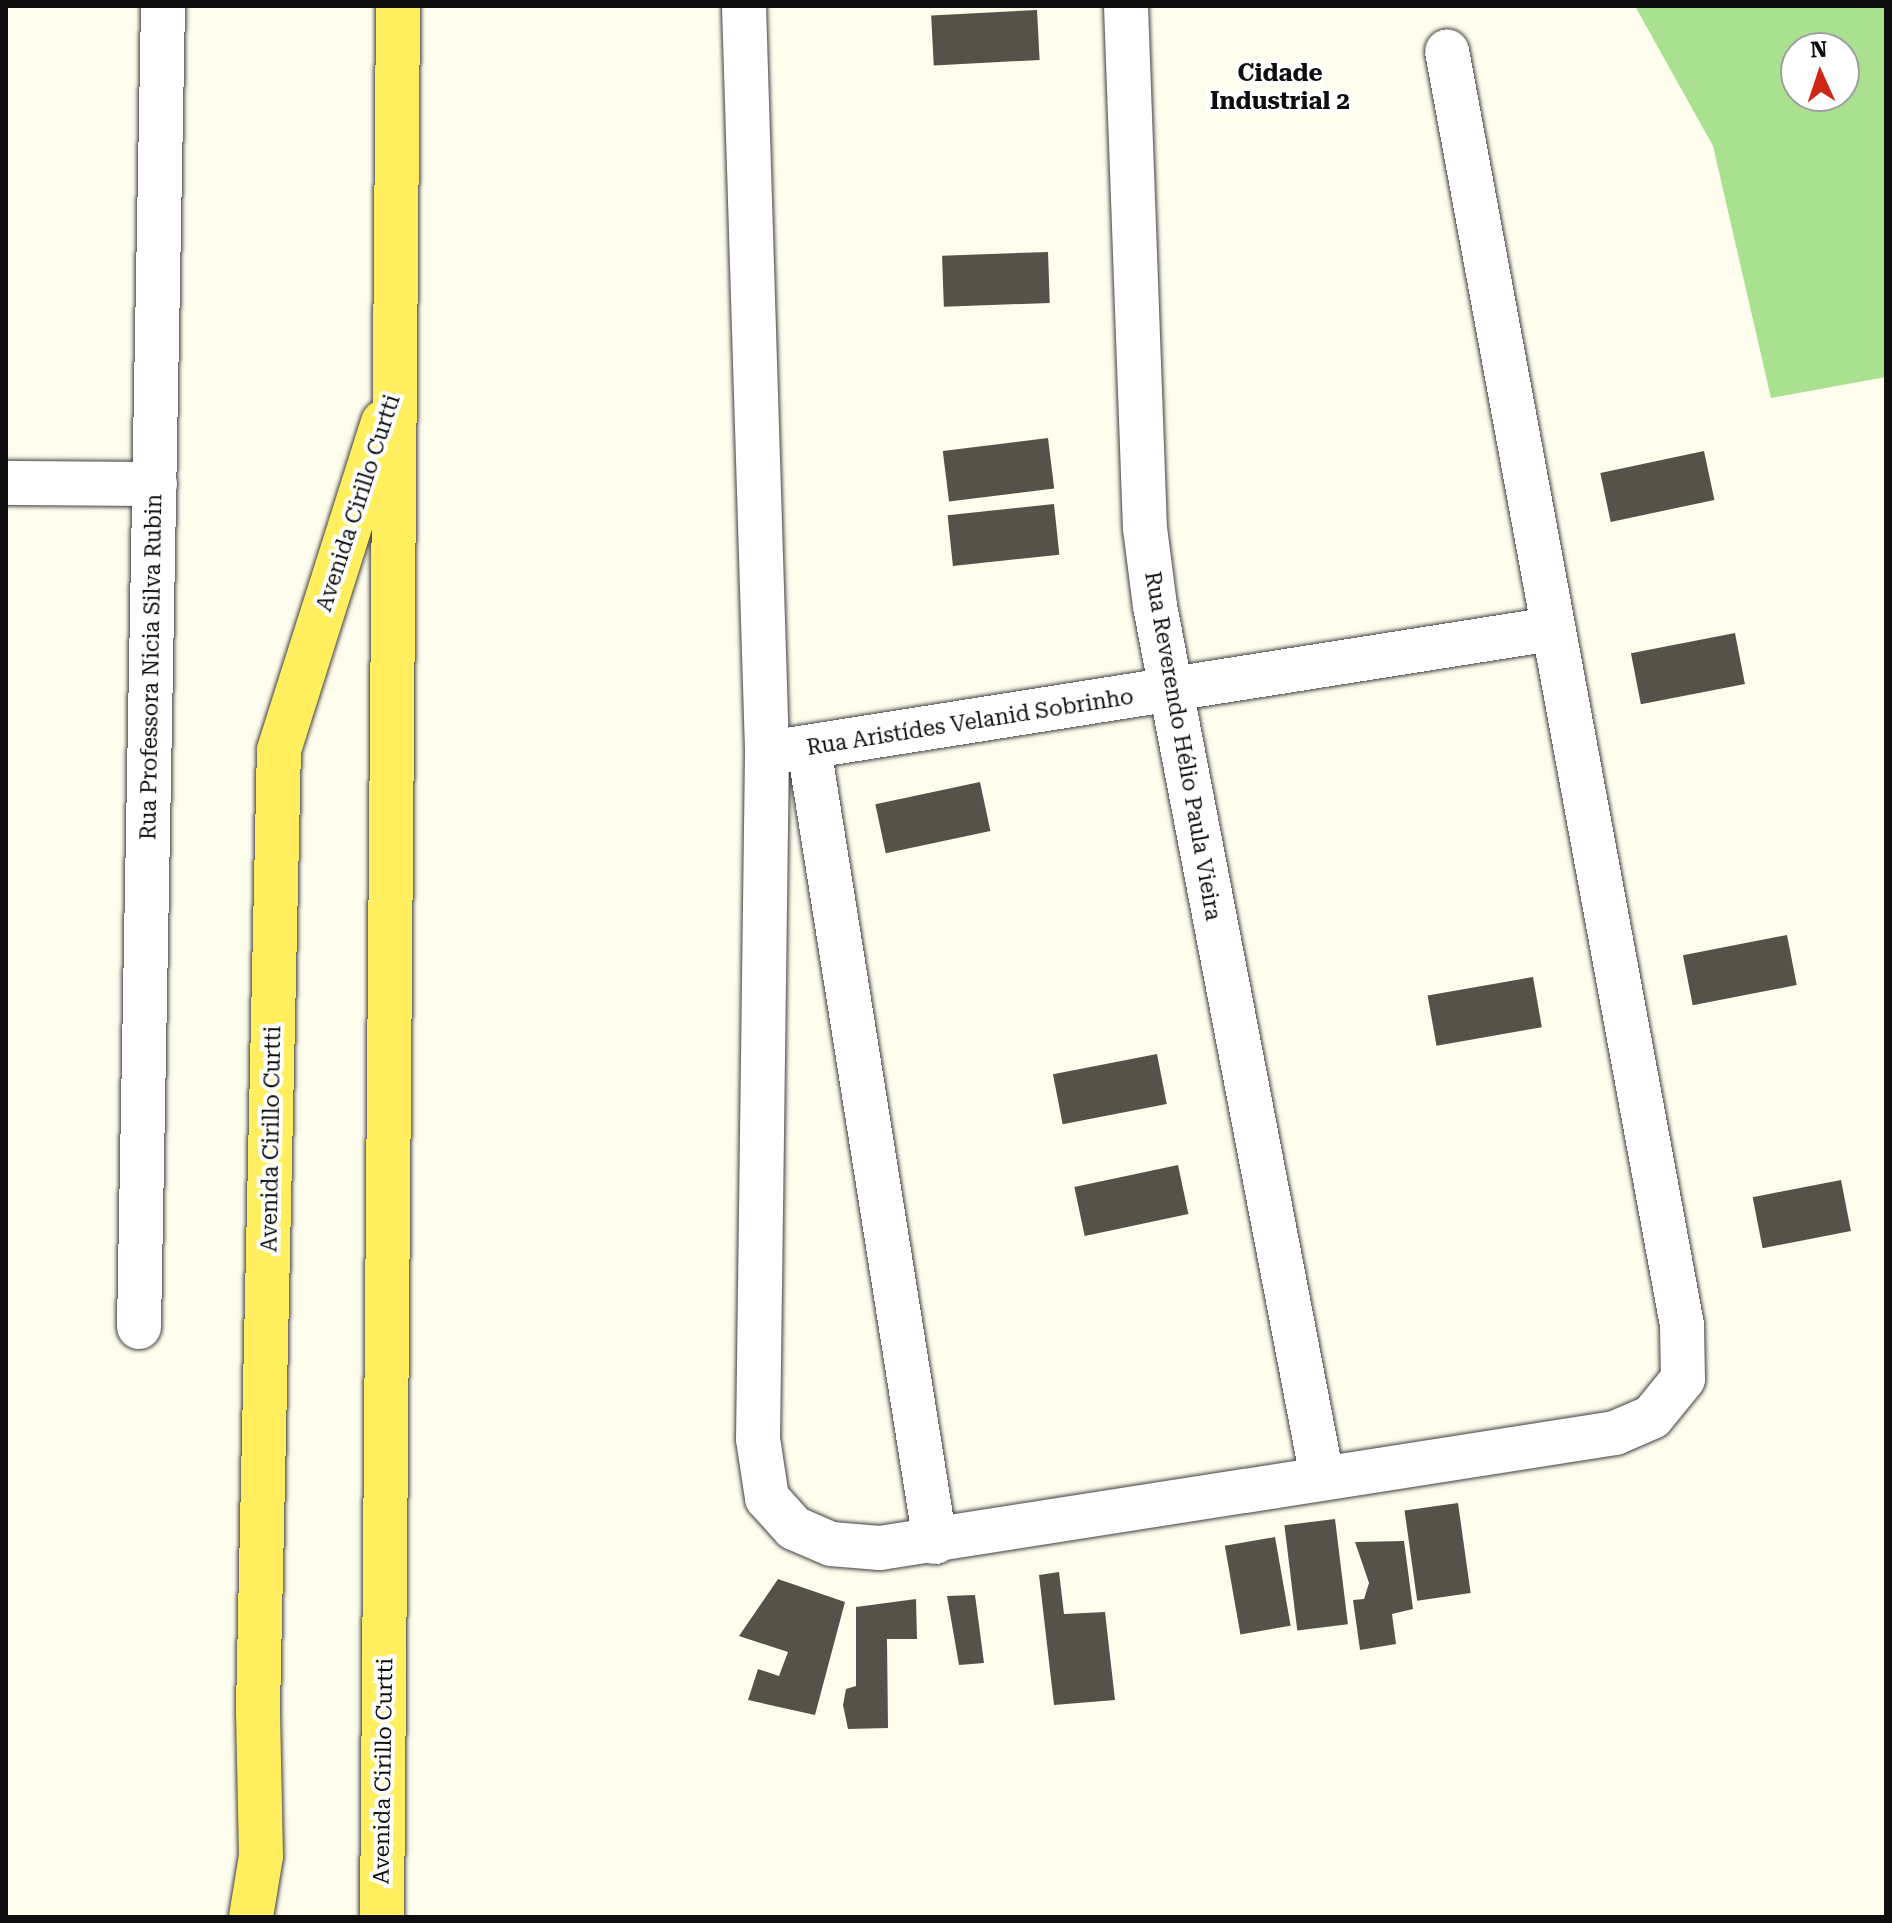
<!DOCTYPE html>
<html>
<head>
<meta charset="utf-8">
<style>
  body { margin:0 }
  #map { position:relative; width:1892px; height:1923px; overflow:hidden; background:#fffeee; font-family:"Roboto Serif",serif }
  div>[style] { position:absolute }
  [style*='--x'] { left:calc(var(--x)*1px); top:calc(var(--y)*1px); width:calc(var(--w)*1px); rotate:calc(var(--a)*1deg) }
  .forest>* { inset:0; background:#a9e191 }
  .building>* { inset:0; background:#585149; transform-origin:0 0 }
  .roads { filter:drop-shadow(0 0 2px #414141) drop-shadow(0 0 2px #414141) }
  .minor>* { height:44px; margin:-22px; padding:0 22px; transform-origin:22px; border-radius:22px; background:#fff }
  .major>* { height:44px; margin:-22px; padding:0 22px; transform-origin:22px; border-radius:22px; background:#ffef5e }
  span { translate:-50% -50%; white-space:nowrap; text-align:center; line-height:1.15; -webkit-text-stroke:8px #fff; paint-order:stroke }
  .street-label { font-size:22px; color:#0e0e0e }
  .neighbourhood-label { font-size:24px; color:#0e0e0e; font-weight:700 }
  .frame { position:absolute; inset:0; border:8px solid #0e0e0e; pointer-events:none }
  .north { position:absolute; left:1780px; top:32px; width:80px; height:80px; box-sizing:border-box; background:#fff; border:2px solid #9f9f9f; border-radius:50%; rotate:357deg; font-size:22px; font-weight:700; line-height:32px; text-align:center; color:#0e0e0e }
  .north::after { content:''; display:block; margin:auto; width:28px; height:36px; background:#ce2716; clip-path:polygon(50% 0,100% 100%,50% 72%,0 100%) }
</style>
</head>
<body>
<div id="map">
  <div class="forest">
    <i style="clip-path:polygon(evenodd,1635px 6px,1886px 6px,1886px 377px,1771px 398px,1713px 146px,1635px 6px,1796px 48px,1844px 48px,1844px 96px,1796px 96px,1796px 48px)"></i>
  </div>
  <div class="building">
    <i style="left:1037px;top:10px;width:50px;height:106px;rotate:87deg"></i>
    <i style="left:1048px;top:252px;width:51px;height:106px;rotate:88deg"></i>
    <i style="left:1048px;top:438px;width:51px;height:106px;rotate:83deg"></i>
    <i style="left:1704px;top:451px;width:50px;height:106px;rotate:78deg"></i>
    <i style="left:1054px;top:504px;width:51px;height:107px;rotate:84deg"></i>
    <i style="left:1735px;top:633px;width:52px;height:106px;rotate:79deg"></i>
    <i style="left:980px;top:782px;width:50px;height:107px;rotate:78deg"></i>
    <i style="left:1787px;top:935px;width:51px;height:106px;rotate:79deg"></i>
    <i style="left:1533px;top:977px;width:51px;height:107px;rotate:80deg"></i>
    <i style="left:1157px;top:1054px;width:51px;height:106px;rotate:79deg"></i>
    <i style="left:1178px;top:1165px;width:50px;height:106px;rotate:78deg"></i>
    <i style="left:1841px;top:1180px;width:52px;height:90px;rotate:79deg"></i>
    <i style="left:1458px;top:1503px;width:91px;height:54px;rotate:82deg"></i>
    <i style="left:1335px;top:1519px;width:106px;height:51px;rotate:83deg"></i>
    <i style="left:1275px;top:1537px;width:90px;height:51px;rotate:80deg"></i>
    <i style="clip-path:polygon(1404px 1541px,1413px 1609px,1392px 1614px,1396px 1644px,1360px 1650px,1353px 1600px,1364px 1599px,1369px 1583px,1355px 1542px)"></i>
    <i style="clip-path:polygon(1059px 1572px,1064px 1614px,1105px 1612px,1115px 1700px,1054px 1705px,1039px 1575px)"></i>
    <i style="clip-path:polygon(778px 1579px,845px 1602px,815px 1715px,748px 1700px,758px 1669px,779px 1676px,788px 1652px,739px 1636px)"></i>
    <i style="clip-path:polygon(975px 1595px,984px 1663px,959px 1665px,947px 1596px)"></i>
    <i style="clip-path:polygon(916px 1599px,917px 1639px,887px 1639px,888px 1728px,848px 1729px,843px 1705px,846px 1689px,856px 1686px,856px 1607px)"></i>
  </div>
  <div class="roads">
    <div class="minor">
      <i style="--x:744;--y:6;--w:746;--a:88.23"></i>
      <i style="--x:767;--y:752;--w:687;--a:90.75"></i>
      <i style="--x:758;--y:1439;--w:60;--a:81.3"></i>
      <i style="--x:767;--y:1498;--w:40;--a:48"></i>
      <i style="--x:794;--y:1528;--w:40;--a:23.4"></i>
      <i style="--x:831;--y:1544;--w:49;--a:4.7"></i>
      <i style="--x:880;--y:1548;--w:744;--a:-8.89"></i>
      <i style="--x:1615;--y:1433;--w:40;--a:-23.4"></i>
      <i style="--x:1652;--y:1417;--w:49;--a:-50.8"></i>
      <i style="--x:1683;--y:1379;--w:54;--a:-91.1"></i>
      <i style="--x:1682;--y:1325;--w:1295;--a:-100.45"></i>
      <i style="--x:1126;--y:6;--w:522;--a:87.92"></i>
      <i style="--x:1145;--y:528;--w:79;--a:82.7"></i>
      <i style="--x:1155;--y:606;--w:887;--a:79.15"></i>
      <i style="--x:6;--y:483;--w:149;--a:0.4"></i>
      <i style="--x:809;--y:748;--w:804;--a:80.98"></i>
      <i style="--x:781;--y:751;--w:780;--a:-9"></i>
      <i style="--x:139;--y:1327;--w:1321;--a:-88.96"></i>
    </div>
    <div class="major">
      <i style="--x:251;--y:1917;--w:62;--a:-80.7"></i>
      <i style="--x:261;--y:1856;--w:147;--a:-91.2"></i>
      <i style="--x:258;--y:1709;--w:959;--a:-88.75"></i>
      <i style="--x:279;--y:750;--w:344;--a:-72.4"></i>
      <i style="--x:382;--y:1917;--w:1911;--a:-89.52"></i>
    </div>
  </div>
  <div class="street-label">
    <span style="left:358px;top:503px;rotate:-72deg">Avenida Cirillo Curtti</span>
    <span style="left:151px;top:667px;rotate:-89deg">Rua Professora Nicia Silva Rubin</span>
    <span style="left:970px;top:722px;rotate:-9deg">Rua Aristídes Velanid Sobrinho</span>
    <span style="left:1183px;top:746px;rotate:80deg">Rua Reverendo Hélio Paula Vieira</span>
    <span style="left:271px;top:1139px;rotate:-89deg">Avenida Cirillo Curtti</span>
    <span style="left:383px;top:1771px;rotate:-89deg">Avenida Cirillo Curtti</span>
  </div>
  <div class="neighbourhood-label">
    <span style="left:1280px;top:88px">Cidade<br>Industrial 2</span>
  </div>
  <div class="frame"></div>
  <div class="north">N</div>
</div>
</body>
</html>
